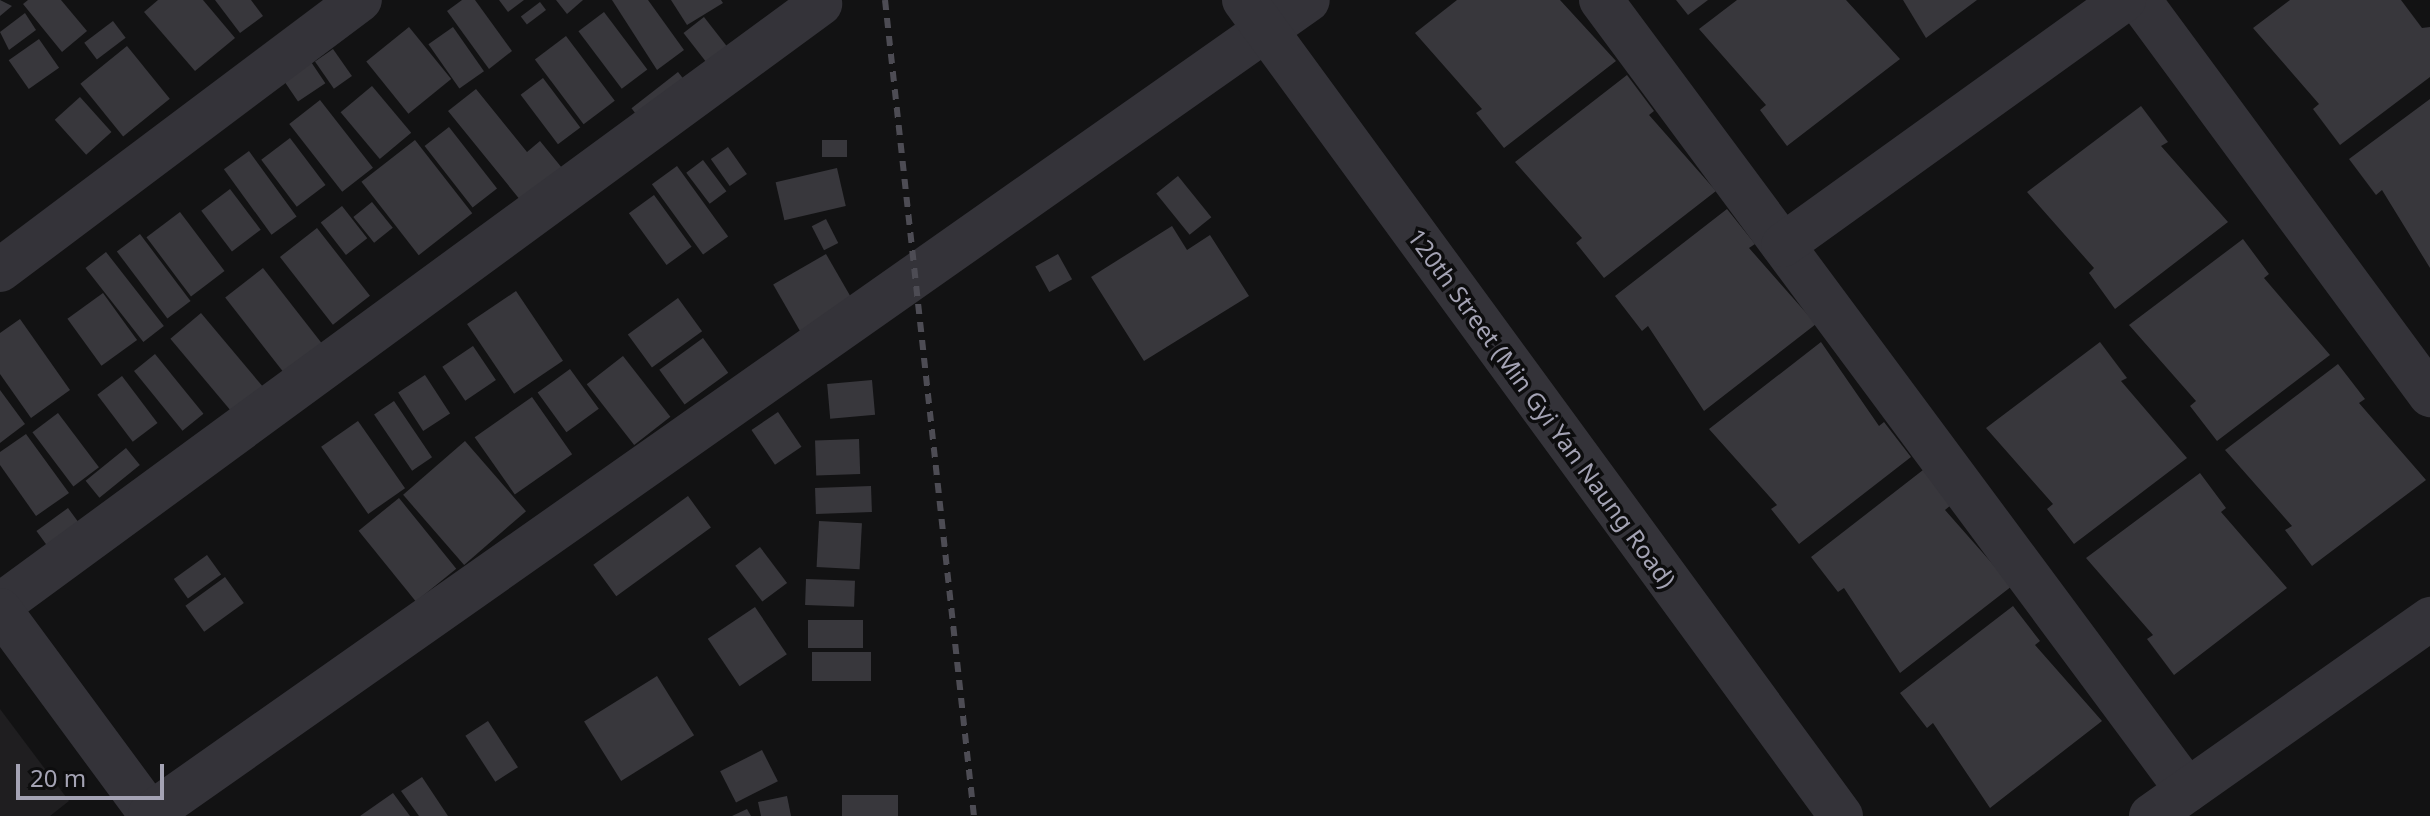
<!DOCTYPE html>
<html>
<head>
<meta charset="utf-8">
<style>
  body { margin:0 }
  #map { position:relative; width:2430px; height:816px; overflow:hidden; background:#121213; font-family:"Noto Sans",sans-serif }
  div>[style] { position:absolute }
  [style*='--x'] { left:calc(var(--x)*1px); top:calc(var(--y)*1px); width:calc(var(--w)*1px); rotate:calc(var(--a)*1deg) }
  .built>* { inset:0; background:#1f1e20 }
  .building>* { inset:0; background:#38373c; transform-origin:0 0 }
  .minor>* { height:44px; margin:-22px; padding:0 22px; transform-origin:22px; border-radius:22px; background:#343339 }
  .tertiary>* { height:44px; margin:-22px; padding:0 22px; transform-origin:22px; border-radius:22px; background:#343339 }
  .rail>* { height:6px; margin-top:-3px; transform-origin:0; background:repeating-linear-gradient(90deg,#4d4c54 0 10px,transparent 0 18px) }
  span { translate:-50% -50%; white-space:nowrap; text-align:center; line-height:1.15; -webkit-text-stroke:7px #0d0d0e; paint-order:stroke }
  .street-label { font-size:24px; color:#a4a3b4 }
  .scale { position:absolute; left:16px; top:764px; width:148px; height:36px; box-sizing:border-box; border:4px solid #a4a3b4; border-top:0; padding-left:10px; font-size:24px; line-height:28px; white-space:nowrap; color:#a4a3b4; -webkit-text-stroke:6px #0d0d0e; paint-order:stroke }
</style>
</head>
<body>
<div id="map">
  <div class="built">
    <i style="clip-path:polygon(0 709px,69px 801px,50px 816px,0 816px)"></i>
  </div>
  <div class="building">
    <i style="clip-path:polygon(0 0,12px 6px,0 16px)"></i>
    <i style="clip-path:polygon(28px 0,61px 0,87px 31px,62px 52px,23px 4px)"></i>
    <i style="clip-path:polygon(158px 0,203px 0,235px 38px,195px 71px,144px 12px)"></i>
    <i style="clip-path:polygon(215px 0,251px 0,263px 16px,240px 33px)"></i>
    <i style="clip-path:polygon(462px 0,475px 0,512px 51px,489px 69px,447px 11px)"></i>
    <i style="clip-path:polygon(499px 0,524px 0,508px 12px)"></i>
    <i style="clip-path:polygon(556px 0,583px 0,567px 14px)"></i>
    <i style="clip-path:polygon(612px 0,648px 0,684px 50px,657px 70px)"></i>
    <i style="clip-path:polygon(671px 0,721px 0,723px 3px,687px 25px)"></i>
    <i style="clip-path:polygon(1457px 0,1560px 0,1616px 61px,1504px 148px,1476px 113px,1482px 109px,1415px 33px)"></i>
    <i style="clip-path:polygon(1676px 0,1708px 0,1688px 15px)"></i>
    <i style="clip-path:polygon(1737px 0,1846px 0,1900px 59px,1787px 146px,1760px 110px,1766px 105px,1699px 29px)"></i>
    <i style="clip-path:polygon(1903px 0,1977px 0,1926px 38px)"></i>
    <i style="clip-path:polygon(2290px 0,2401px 0,2422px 28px,2430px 27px,2430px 77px,2340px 145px,2313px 109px,2319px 104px,2253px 28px)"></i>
    <i style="left:540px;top:2px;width:10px;height:24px;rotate:53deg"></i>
    <i style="left:604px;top:12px;width:72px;height:32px;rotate:53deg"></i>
    <i style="clip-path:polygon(25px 13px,36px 30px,9px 50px,0 32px)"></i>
    <i style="left:704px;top:17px;width:39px;height:26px;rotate:52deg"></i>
    <i style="left:113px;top:21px;width:21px;height:36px;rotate:53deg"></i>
    <i style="left:409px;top:27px;width:67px;height:55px;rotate:51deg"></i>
    <i style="left:453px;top:27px;width:54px;height:30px;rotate:55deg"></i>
    <i style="left:566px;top:36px;width:81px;height:39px;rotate:53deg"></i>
    <i style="left:39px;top:39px;width:35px;height:37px;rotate:55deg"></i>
    <i style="left:127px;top:46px;width:68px;height:60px;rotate:51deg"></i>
    <i style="left:333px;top:49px;width:33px;height:22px;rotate:55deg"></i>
    <i style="left:303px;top:50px;width:40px;height:33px;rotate:56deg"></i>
    <i style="left:678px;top:72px;width:16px;height:59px;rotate:52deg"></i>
    <i style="clip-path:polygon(1627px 75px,1654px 111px,1649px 115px,1716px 191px,1604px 278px,1576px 243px,1582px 238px,1515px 162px)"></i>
    <i style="left:543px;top:78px;width:62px;height:28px;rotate:53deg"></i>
    <i style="left:372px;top:86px;width:61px;height:41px;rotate:50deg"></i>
    <i style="clip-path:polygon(476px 89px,527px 152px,540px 141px,571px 179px,530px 212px,448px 111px)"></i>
    <i style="left:80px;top:97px;width:47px;height:34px;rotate:48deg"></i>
    <i style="clip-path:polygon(2430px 99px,2430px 268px,2382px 190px,2376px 195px,2349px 159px)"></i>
    <i style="left:320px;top:100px;width:86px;height:39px;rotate:52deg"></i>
    <i style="clip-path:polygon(2141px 106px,2168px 142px,2161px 146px,2228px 222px,2115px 309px,2089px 273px,2094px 268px,2027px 192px)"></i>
    <i style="left:449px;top:127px;width:78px;height:31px;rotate:52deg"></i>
    <i style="left:290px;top:138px;width:59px;height:36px;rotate:53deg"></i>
    <i style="left:415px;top:140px;width:93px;height:68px;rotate:52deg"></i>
    <i style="left:822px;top:140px;width:25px;height:17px"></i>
    <i style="left:728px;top:147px;width:33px;height:21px;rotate:55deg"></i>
    <i style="left:249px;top:151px;width:81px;height:31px;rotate:54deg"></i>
    <i style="left:703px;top:160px;width:39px;height:21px;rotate:53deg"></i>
    <i style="left:677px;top:166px;width:87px;height:31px;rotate:54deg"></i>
    <i style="left:837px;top:168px;width:39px;height:63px;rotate:77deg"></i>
    <i style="left:1178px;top:176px;width:53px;height:28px;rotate:51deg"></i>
    <i style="left:230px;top:189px;width:51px;height:36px;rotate:53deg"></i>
    <i style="left:654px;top:195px;width:64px;height:31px;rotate:54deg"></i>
    <i style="left:372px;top:202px;width:33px;height:24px;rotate:51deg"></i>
    <i style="left:342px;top:206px;width:41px;height:27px;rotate:52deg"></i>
    <i style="clip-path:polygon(1727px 209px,1755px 244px,1749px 248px,1816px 324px,1704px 411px,1648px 326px,1642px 331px,1615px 296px)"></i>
    <i style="left:180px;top:212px;width:74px;height:42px;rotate:53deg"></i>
    <i style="left:826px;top:219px;width:27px;height:16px;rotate:63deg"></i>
    <i style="clip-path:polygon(1172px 226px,1187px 250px,1210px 235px,1249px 296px,1144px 361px,1091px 277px)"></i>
    <i style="left:317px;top:228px;width:86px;height:47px;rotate:52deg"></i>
    <i style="left:140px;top:234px;width:84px;height:29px;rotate:53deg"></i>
    <i style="clip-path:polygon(2243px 239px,2269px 274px,2264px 278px,2330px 355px,2217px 441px,2190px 406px,2196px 401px,2129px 325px)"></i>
    <i style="left:106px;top:252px;width:94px;height:26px;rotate:52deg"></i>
    <i style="left:826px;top:254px;width:60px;height:61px;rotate:60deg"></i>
    <i style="left:1058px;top:254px;width:29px;height:26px;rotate:61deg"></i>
    <i style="left:263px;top:268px;width:103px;height:48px;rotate:52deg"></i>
    <i style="left:516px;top:291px;width:84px;height:59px;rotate:56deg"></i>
    <i style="left:103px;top:293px;width:58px;height:44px;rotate:54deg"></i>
    <i style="left:678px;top:298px;width:41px;height:62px;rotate:54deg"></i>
    <i style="left:201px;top:313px;width:97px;height:40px;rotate:50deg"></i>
    <i style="clip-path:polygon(20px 319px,70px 390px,31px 418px,0 374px,0 333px)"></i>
    <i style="left:703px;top:338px;width:43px;height:54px;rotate:54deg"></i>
    <i style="clip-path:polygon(1821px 342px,1879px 426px,1884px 422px,1911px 457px,1799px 544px,1771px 509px,1777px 505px,1709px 429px)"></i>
    <i style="clip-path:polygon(2100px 342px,2127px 378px,2121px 381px,2187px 458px,2074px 544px,2047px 509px,2053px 504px,1986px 428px)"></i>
    <i style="left:473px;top:346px;width:41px;height:37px;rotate:56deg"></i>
    <i style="left:155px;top:354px;width:77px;height:27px;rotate:51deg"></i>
    <i style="left:623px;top:356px;width:77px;height:46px;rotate:52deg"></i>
    <i style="clip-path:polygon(2338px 364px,2365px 399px,2359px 403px,2426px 480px,2312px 566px,2285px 530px,2292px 526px,2225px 450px)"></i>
    <i style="left:570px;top:369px;width:49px;height:40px;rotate:54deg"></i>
    <i style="left:425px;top:375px;width:46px;height:32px;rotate:57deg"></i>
    <i style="left:122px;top:376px;width:59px;height:31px;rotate:53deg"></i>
    <i style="left:872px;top:380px;width:35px;height:45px;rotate:85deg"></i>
    <i style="clip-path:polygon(0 390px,25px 424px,0 443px)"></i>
    <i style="left:532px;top:397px;width:70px;height:70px;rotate:55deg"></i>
    <i style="left:394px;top:401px;width:68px;height:24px;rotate:56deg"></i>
    <i style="left:778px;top:412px;width:42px;height:32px;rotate:56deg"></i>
    <i style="left:58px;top:413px;width:68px;height:32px;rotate:53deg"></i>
    <i style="left:358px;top:421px;width:82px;height:45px;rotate:55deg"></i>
    <i style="clip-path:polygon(26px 434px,69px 493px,36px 516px,0 465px,0 452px)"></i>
    <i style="left:859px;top:439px;width:35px;height:44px;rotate:88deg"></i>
    <i style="left:465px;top:441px;width:93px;height:82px;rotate:49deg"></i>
    <i style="left:126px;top:448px;width:22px;height:52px;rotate:51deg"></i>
    <i style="clip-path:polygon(1923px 470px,1951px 505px,1945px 510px,2012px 586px,1900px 673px,1844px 588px,1838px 592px,1811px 557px)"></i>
    <i style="clip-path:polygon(2200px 473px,2226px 508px,2221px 512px,2287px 588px,2174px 675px,2147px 639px,2153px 635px,2086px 558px)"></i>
    <i style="left:871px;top:486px;width:26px;height:56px;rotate:88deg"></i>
    <i style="left:688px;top:496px;width:39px;height:117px;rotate:54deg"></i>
    <i style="left:399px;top:498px;width:91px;height:52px;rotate:51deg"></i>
    <i style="left:68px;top:508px;width:27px;height:39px;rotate:54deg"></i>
    <i style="left:819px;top:521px;width:43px;height:46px;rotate:3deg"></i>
    <i style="left:760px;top:547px;width:45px;height:31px;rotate:53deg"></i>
    <i style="left:207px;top:555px;width:24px;height:41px;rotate:54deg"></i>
    <i style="left:225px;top:577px;width:32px;height:49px;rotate:54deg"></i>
    <i style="left:806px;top:579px;width:49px;height:26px;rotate:2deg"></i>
    <i style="clip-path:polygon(2013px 606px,2040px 641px,2035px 645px,2102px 721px,1990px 808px,1933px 723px,1927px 728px,1900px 693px)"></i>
    <i style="left:755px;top:607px;width:57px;height:57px;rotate:56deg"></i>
    <i style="left:808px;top:620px;width:55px;height:28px"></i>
    <i style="left:812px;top:652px;width:59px;height:29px"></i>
    <i style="left:657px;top:676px;width:70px;height:86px;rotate:58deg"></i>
    <i style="left:488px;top:721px;width:55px;height:27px;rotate:57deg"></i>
    <i style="left:762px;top:750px;width:35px;height:47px;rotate:63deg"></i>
    <i style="clip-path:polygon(422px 777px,448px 816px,419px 816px,401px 791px)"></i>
    <i style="clip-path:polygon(393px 793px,410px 816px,360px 816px)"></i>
    <i style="left:898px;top:795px;width:21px;height:56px;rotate:90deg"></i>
    <i style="clip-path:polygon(787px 796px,791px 816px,761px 816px,758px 802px)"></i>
    <i style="clip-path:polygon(747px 809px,751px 816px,732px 816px)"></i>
  </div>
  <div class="minor">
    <i style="--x:1601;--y:0;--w:984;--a:53.43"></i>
    <i style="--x:2139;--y:0;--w:491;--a:53.6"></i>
    <i style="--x:1783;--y:245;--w:420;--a:-35.7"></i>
    <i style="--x:0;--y:270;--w:450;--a:-36.9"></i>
    <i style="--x:0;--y:605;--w:1017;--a:-36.24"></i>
    <i style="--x:0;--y:610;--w:256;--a:53.6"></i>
    <i style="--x:150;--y:814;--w:1415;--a:-35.1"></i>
    <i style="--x:2151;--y:816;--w:342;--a:-35.2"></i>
  </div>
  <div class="tertiary">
    <i style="--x:1244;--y:0;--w:1011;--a:53.81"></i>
  </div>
  <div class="rail">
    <i style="--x:885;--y:0;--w:821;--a:83.78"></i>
  </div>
  <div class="street-label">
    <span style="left:1542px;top:408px;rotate:54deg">120th Street (Min Gyi Yan Naung Road)</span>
  </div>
  <div class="scale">20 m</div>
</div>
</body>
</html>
